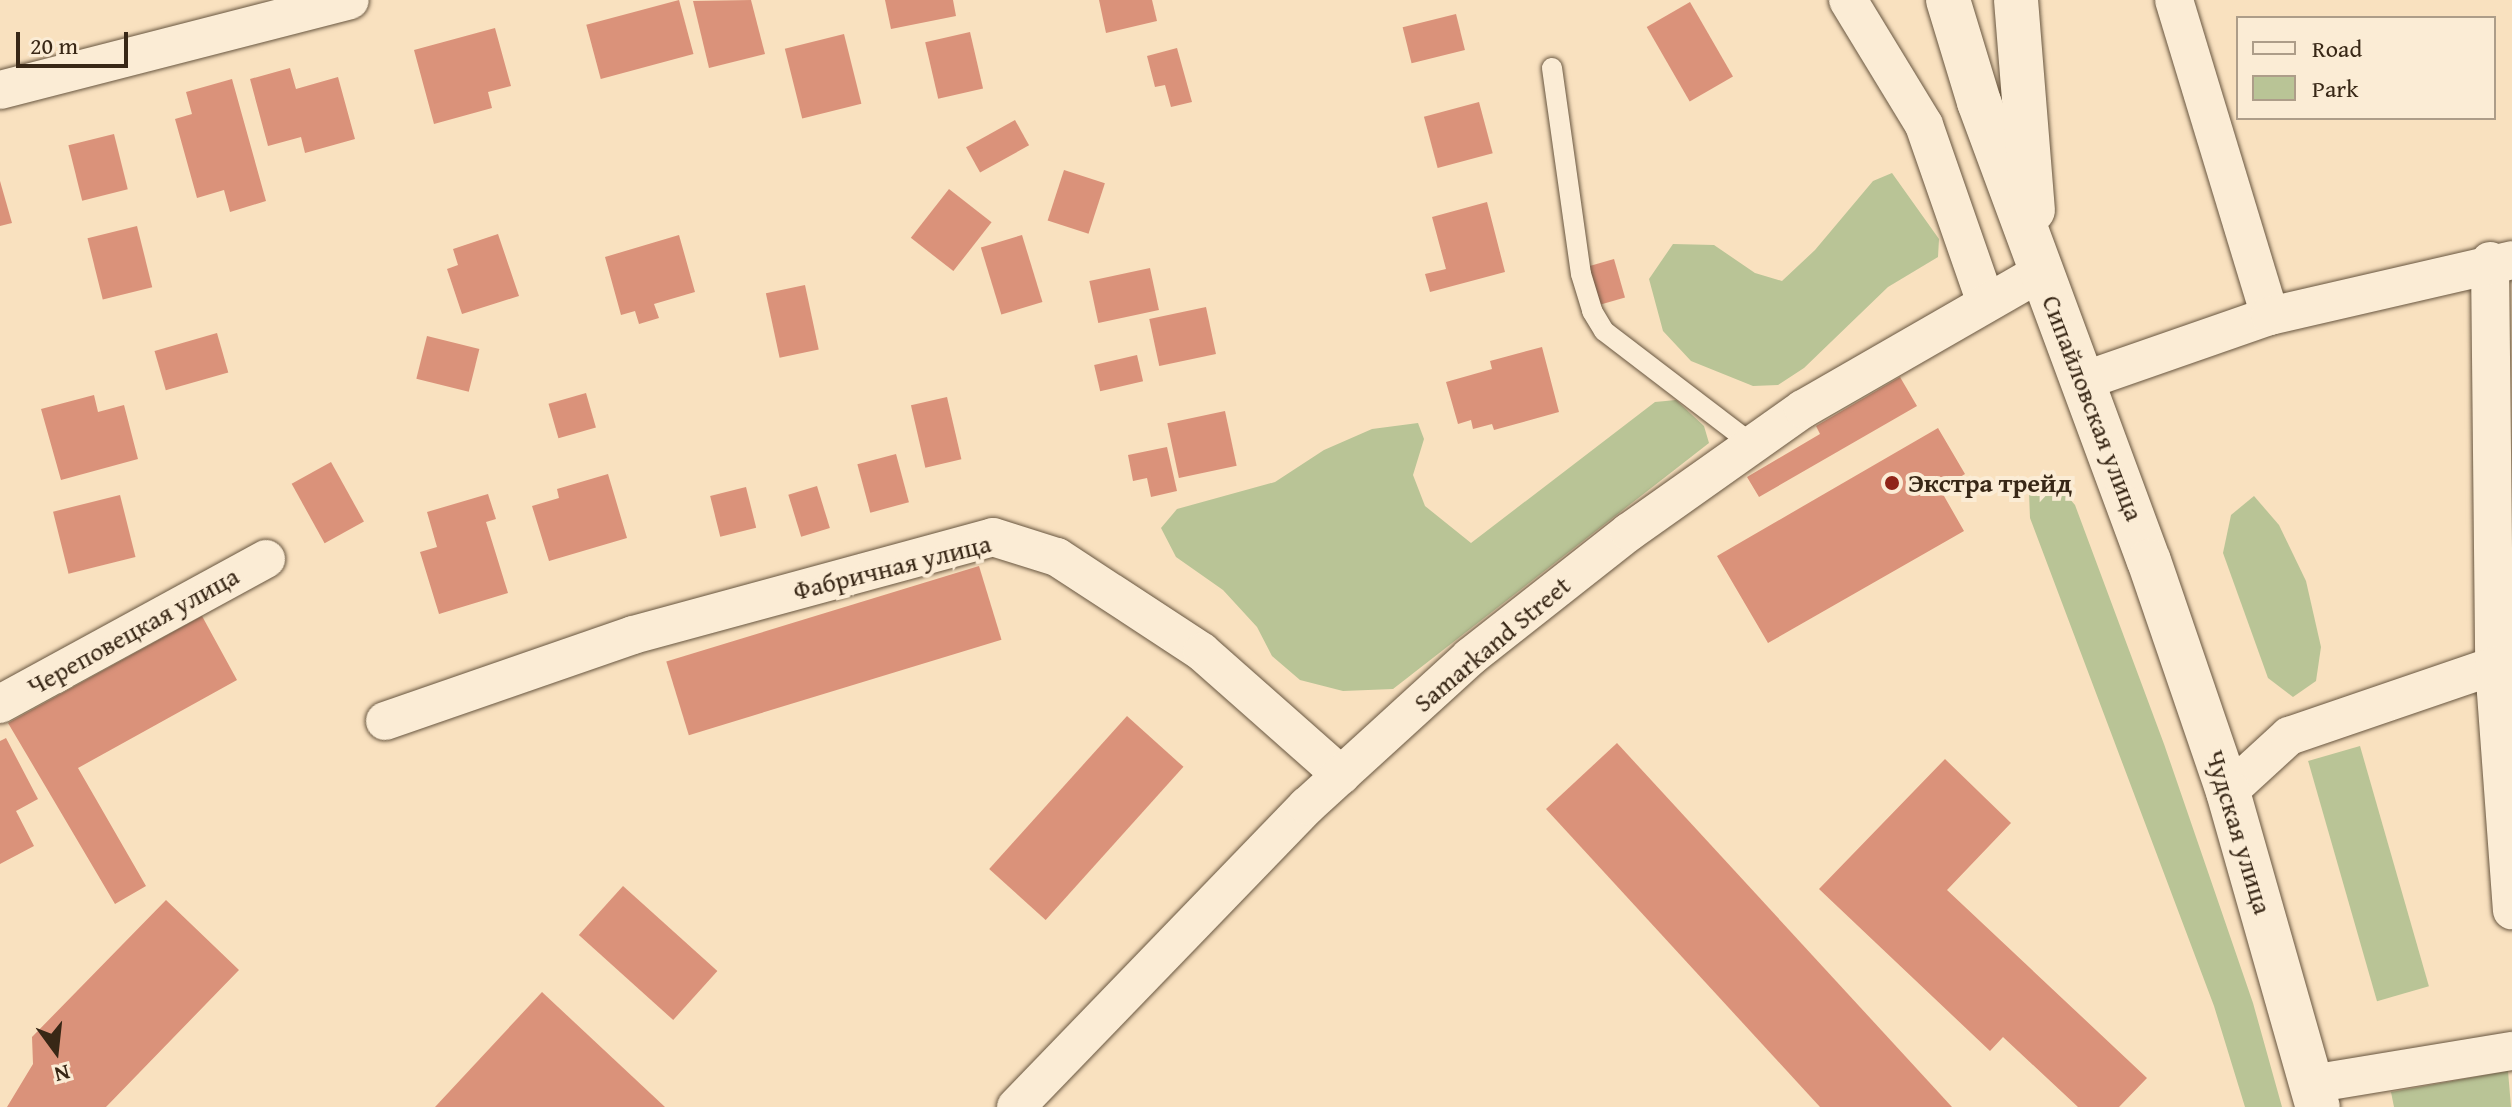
<!DOCTYPE html>
<html>
<head>
<meta charset="utf-8">
<style>
  body { margin:0 }
  #map { position:relative; width:2512px; height:1107px; overflow:hidden; background:#f9e1bf; font-family:"Gentium Book Plus",serif }
  div>[style] { position:absolute }
  [style*='--x'] { left:calc(var(--x)*1px); top:calc(var(--y)*1px); width:calc(var(--w)*1px); rotate:calc(var(--a)*1deg) }
  .green>* { inset:0; background:#b9c496; transform-origin:0 0 }
  .building>* { inset:0; background:#da927a; transform-origin:0 0 }
  .roads { filter:drop-shadow(0 0 2px #685640) drop-shadow(0 0 2px #685640) }
  .service>* { height:20px; margin:-10px; padding:0 10px; transform-origin:10px; border-radius:10px; background:#fbecd5 }
  .minor>* { height:38px; margin:-19px; padding:0 19px; transform-origin:19px; border-radius:19px; background:#fbecd5 }
  .secondary>* { height:44px; margin:-22px; padding:0 22px; transform-origin:22px; border-radius:22px; background:#fbecd5 }
  .dots>* { width:22px; height:22px; translate:-50% -50%; box-sizing:border-box; border:4px solid #fbecd5; border-radius:50% }
  span { translate:-50% -50%; white-space:nowrap; text-align:center; line-height:1.15; -webkit-text-stroke:8px #fbecd5; paint-order:stroke }
  .street-label { font-size:26px; color:#382716 }
  .poi-label { font-size:26px; color:#382716; font-weight:700 }
  .left { translate:0 -50%; text-align:left }
  .legend { position:absolute; left:2236px; top:16px; width:260px; height:104px; box-sizing:border-box; background:#fbecd5; border:2px solid #ad9d89; margin:0; padding:10px 14px; list-style:none; font-size:24px; color:#382716 }
  .legend li { display:flex; align-items:center; gap:16px; height:40px }
  .legend b { width:40px; border:2px solid #ad9d89 }
  .north { position:absolute; left:16px; top:1011px; width:80px; height:80px; -webkit-text-stroke:6px #fbecd5; paint-order:stroke; rotate:165deg; font-size:22px; font-weight:700; line-height:32px; text-align:center; color:#382716 }
  .north::after { content:''; display:block; margin:auto; width:28px; height:36px; background:#382716; clip-path:polygon(50% 0,100% 100%,50% 72%,0 100%) }
  .scale { position:absolute; left:16px; top:32px; width:112px; height:36px; box-sizing:border-box; border:4px solid #382716; border-top:0; padding-left:10px; font-size:24px; line-height:28px; white-space:nowrap; color:#382716; -webkit-text-stroke:6px #fbecd5; paint-order:stroke }
</style>
</head>
<body>
<div id="map">
  <div class="green">
    <i style="clip-path:polygon(1892px 173px,1939px 239px,1938px 257px,1888px 287px,1804px 368px,1778px 385px,1753px 386px,1691px 361px,1663px 331px,1649px 279px,1673px 244px,1714px 245px,1755px 273px,1782px 281px,1815px 250px,1873px 181px)"></i>
    <i style="clip-path:polygon(1676px 400px,1704px 426px,1709px 443px,1393px 689px,1343px 691px,1300px 680px,1272px 656px,1257px 627px,1223px 590px,1176px 557px,1161px 528px,1177px 509px,1275px 482px,1324px 450px,1372px 429px,1418px 423px,1424px 439px,1413px 475px,1425px 506px,1471px 543px,1655px 402px)"></i>
    <i style="clip-path:polygon(2057px 484px,2075px 505px,2164px 744px,2253px 1003px,2282px 1107px,2245px 1107px,2214px 1006px,2030px 518px,2029px 493px)"></i>
    <i style="clip-path:polygon(2254px 496px,2279px 525px,2306px 581px,2321px 647px,2316px 681px,2293px 697px,2268px 678px,2223px 553px,2231px 515px)"></i>
    <i style="left:2360px;top:746px;width:250px;height:54px;rotate:74deg"></i>
    <i style="clip-path:polygon(2508px 1071px,2511px 1107px,2394px 1107px,2391px 1092px)"></i>
  </div>
  <div class="building">
    <i style="left:679px;top:0;width:56px;height:96px;rotate:75deg"></i>
    <i style="clip-path:polygon(751px 0,765px 54px,709px 68px,693px 1px)"></i>
    <i style="clip-path:polygon(885px 0,953px 0,956px 16px,891px 29px)"></i>
    <i style="clip-path:polygon(1099px 0,1152px 0,1157px 21px,1106px 33px)"></i>
    <i style="left:1690px;top:2px;width:86px;height:50px;rotate:60deg"></i>
    <i style="left:1456px;top:14px;width:37px;height:55px;rotate:76deg"></i>
    <i style="clip-path:polygon(495px 28px,511px 86px,488px 92px,492px 108px,434px 124px,414px 50px)"></i>
    <i style="left:970px;top:32px;width:58px;height:46px;rotate:77deg"></i>
    <i style="left:844px;top:34px;width:72px;height:61px;rotate:76deg"></i>
    <i style="clip-path:polygon(1177px 48px,1192px 102px,1171px 107px,1165px 85px,1155px 87px,1147px 56px)"></i>
    <i style="clip-path:polygon(290px 68px,296px 89px,338px 77px,355px 139px,305px 153px,301px 137px,268px 146px,250px 79px)"></i>
    <i style="clip-path:polygon(232px 79px,266px 201px,230px 212px,224px 190px,197px 198px,175px 119px,192px 114px,186px 92px)"></i>
    <i style="left:1479px;top:102px;width:53px;height:57px;rotate:75deg"></i>
    <i style="left:1015px;top:120px;width:29px;height:56px;rotate:61deg"></i>
    <i style="left:114px;top:134px;width:57px;height:47px;rotate:76deg"></i>
    <i style="left:1064px;top:170px;width:43px;height:53px;rotate:18deg"></i>
    <i style="clip-path:polygon(0 181px,12px 223px,0 226px)"></i>
    <i style="left:949px;top:189px;width:54px;height:62px;rotate:38deg"></i>
    <i style="clip-path:polygon(1487px 202px,1505px 272px,1430px 292px,1425px 274px,1446px 269px,1432px 217px)"></i>
    <i style="left:137px;top:226px;width:63px;height:51px;rotate:76deg"></i>
    <i style="clip-path:polygon(498px 234px,519px 296px,462px 314px,447px 269px,458px 265px,453px 249px)"></i>
    <i style="clip-path:polygon(679px 235px,695px 292px,654px 304px,659px 318px,639px 324px,635px 311px,621px 315px,605px 257px)"></i>
    <i style="left:1022px;top:235px;width:70px;height:43px;rotate:73deg"></i>
    <i style="left:1614px;top:259px;width:40px;height:28px;rotate:74deg"></i>
    <i style="left:1150px;top:268px;width:43px;height:62px;rotate:78deg"></i>
    <i style="left:805px;top:285px;width:66px;height:40px;rotate:78deg"></i>
    <i style="left:1206px;top:307px;width:48px;height:58px;rotate:78deg"></i>
    <i style="left:217px;top:333px;width:41px;height:65px;rotate:74deg"></i>
    <i style="left:427px;top:336px;width:54px;height:44px;rotate:14deg"></i>
    <i style="clip-path:polygon(1542px 347px,1559px 412px,1494px 430px,1492px 424px,1473px 429px,1471px 420px,1458px 424px,1446px 382px,1492px 369px,1490px 361px)"></i>
    <i style="left:1137px;top:355px;width:27px;height:44px;rotate:77deg"></i>
    <i style="clip-path:polygon(1900px 377px,1917px 406px,1759px 497px,1747px 477px,1820px 434px,1816px 426px)"></i>
    <i style="left:586px;top:393px;width:36px;height:39px;rotate:74deg"></i>
    <i style="clip-path:polygon(94px 395px,98px 412px,124px 405px,138px 459px,61px 480px,41px 409px)"></i>
    <i style="left:947px;top:397px;width:64px;height:37px;rotate:77deg"></i>
    <i style="left:1225px;top:411px;width:56px;height:59px;rotate:78deg"></i>
    <i style="clip-path:polygon(1938px 428px,1965px 474px,1940px 489px,1964px 531px,1768px 643px,1717px 556px)"></i>
    <i style="clip-path:polygon(1167px 447px,1177px 491px,1151px 497px,1147px 478px,1133px 481px,1128px 455px)"></i>
    <i style="left:896px;top:454px;width:50px;height:40px;rotate:75deg"></i>
    <i style="left:331px;top:462px;width:68px;height:45px;rotate:61deg"></i>
    <i style="clip-path:polygon(608px 474px,627px 538px,549px 561px,532px 506px,559px 498px,557px 489px)"></i>
    <i style="left:817px;top:486px;width:44px;height:30px;rotate:73deg"></i>
    <i style="left:746px;top:487px;width:42px;height:37px;rotate:76deg"></i>
    <i style="clip-path:polygon(488px 494px,496px 519px,486px 522px,508px 593px,439px 614px,420px 552px,437px 547px,427px 512px)"></i>
    <i style="left:120px;top:495px;width:64px;height:69px;rotate:76deg"></i>
    <i style="left:979px;top:566px;width:77px;height:327px;rotate:73deg"></i>
    <i style="clip-path:polygon(202px 616px,237px 680px,78px 768px,146px 886px,115px 904px,8px 723px)"></i>
    <i style="left:1127px;top:716px;width:76px;height:206px;rotate:42deg"></i>
    <i style="clip-path:polygon(6px 738px,38px 799px,16px 811px,34px 846px,0 864px,0 741px)"></i>
    <i style="clip-path:polygon(1617px 743px,1952px 1107px,1820px 1107px,1546px 809px)"></i>
    <i style="clip-path:polygon(1945px 759px,2011px 823px,1947px 890px,2147px 1078px,2119px 1107px,2078px 1107px,2003px 1037px,1990px 1051px,1819px 889px)"></i>
    <i style="left:623px;top:886px;width:127px;height:66px;rotate:42deg"></i>
    <i style="clip-path:polygon(166px 900px,239px 970px,106px 1107px,7px 1107px,33px 1064px,32px 1037px)"></i>
    <i style="clip-path:polygon(542px 992px,665px 1107px,435px 1107px)"></i>
  </div>
  <div class="roads">
    <div class="service">
      <i style="--x:1552;--y:68;--w:208;--a:82"></i>
      <i style="--x:1581;--y:274;--w:39;--a:73"></i>
      <i style="--x:1592;--y:311;--w:23;--a:59"></i>
      <i style="--x:1604;--y:331;--w:188;--a:37.4"></i>
    </div>
    <div class="minor">
      <i style="--x:1848;--y:0;--w:146;--a:58.7"></i>
      <i style="--x:1924;--y:125;--w:188;--a:70.8"></i>
      <i style="--x:2174;--y:0;--w:330;--a:73.1"></i>
      <i style="--x:0;--y:90;--w:361;--a:-14.4"></i>
      <i style="--x:2490;--y:261;--w:405;--a:89.4"></i>
      <i style="--x:2494;--y:666;--w:245;--a:85.8"></i>
      <i style="--x:2083;--y:381;--w:198;--a:-19.2"></i>
      <i style="--x:2270;--y:316;--w:248;--a:-13"></i>
      <i style="--x:0;--y:704;--w:303;--a:-28.6"></i>
      <i style="--x:385;--y:721;--w:262;--a:-19.1"></i>
      <i style="--x:633;--y:635;--w:373;--a:-15.2"></i>
      <i style="--x:993;--y:537;--w:67;--a:17.4"></i>
      <i style="--x:1057;--y:557;--w:173;--a:33.2"></i>
      <i style="--x:1202;--y:652;--w:186;--a:41.5"></i>
      <i style="--x:2228;--y:792;--w:83;--a:-42.6"></i>
      <i style="--x:2289;--y:736;--w:217;--a:-18.9"></i>
      <i style="--x:2494;--y:666;--w:18;--a:-3"></i>
      <i style="--x:2312;--y:1084;--w:203;--a:-9.4"></i>
      <i style="--x:1016;--y:1107;--w:419;--a:-46"></i>
      <i style="--x:1307;--y:806;--w:221;--a:-42.4"></i>
      <i style="--x:1470;--y:657;--w:202;--a:-38.2"></i>
      <i style="--x:1629;--y:532;--w:213;--a:-35.3"></i>
      <i style="--x:1803;--y:409;--w:275;--a:-29.9"></i>
    </div>
    <div class="secondary">
      <i style="--x:1948;--y:0;--w:107;--a:73.1"></i>
      <i style="--x:1979;--y:102;--w:489;--a:69.7"></i>
      <i style="--x:2149;--y:561;--w:244;--a:71.1"></i>
      <i style="--x:2228;--y:792;--w:328;--a:74.1"></i>
      <i style="--x:2016;--y:0;--w:211;--a:85.4"></i>
    </div>
  </div>
  <div class="dots">
    <i style="left:1892px;top:483px;background:#8f2418"></i>
  </div>
  <div class="street-label">
    <span style="left:2093px;top:408px;rotate:69deg">Сипайловская улица</span>
    <span style="left:892px;top:567px;rotate:-14deg">Фабричная улица</span>
    <span style="left:133px;top:631px;rotate:-29deg">Череповецкая улица</span>
    <span style="left:1492px;top:644px;rotate:-40deg">Samarkand Street</span>
    <span style="left:2239px;top:832px;rotate:73deg">Чудская улица</span>
  </div>
  <div class="poi-label">
    <span class="left" style="left:1908px;top:483px">Экстра трейд</span>
  </div>
  <ul class="legend">
  <li><b style="height:10px;background:#fbecd5"></b>Road</li>
  <li><b style="height:22px;background:#b9c496"></b>Park</li>
  </ul>
  <div class="north">N</div>
  <div class="scale">20 m</div>
</div>
</body>
</html>
